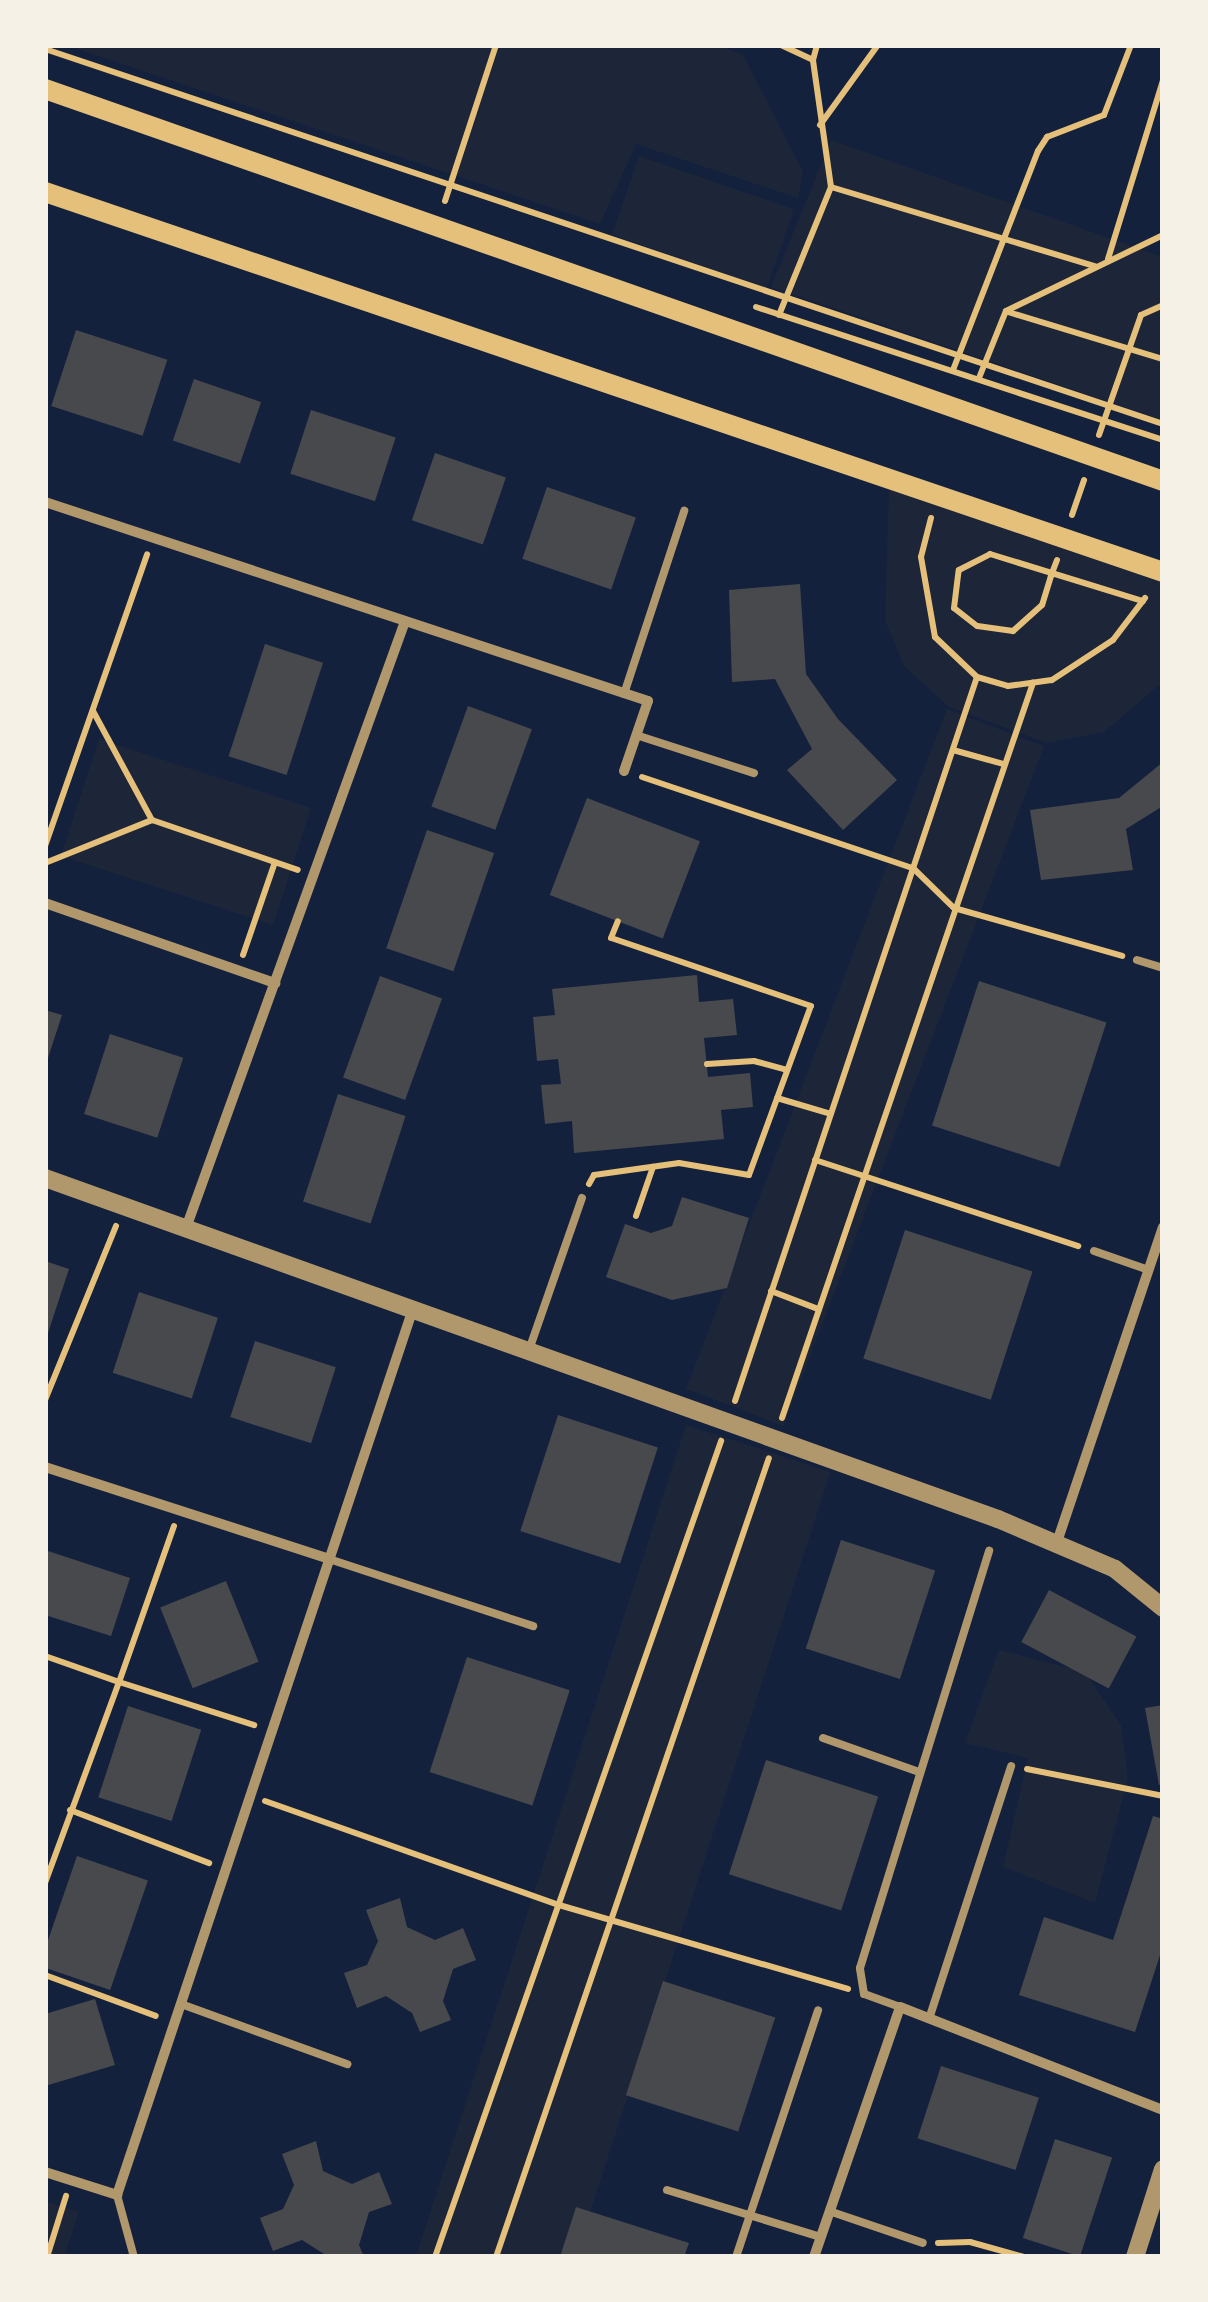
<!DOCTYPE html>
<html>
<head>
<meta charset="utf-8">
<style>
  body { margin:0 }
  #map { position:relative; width:1208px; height:2302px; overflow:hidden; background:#14213d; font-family:"DejaVu Sans",sans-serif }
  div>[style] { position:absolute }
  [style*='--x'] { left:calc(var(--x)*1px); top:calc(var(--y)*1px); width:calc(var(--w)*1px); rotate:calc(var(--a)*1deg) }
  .green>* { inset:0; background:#1d2539; transform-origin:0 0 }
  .building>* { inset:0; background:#48494c; transform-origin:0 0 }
  .path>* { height:6px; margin:-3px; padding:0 3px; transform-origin:3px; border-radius:3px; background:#e5c07b }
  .service>* { height:8px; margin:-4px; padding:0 4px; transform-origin:4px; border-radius:4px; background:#b1986c }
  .minor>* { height:10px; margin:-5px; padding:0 5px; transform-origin:5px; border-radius:5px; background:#b1986c }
  .tertiary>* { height:18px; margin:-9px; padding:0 9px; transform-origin:9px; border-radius:9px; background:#b1986c }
  .secondary>* { height:20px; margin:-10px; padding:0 10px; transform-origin:10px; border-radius:10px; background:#e5c07b }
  span { translate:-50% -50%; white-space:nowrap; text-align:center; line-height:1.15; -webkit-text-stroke:10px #f6f1e7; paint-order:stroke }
  .frame { position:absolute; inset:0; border:48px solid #f6f1e7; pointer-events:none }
</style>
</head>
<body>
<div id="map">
  <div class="green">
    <i style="clip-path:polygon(66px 45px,718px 45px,743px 55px,803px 172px,798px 198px,636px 144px,600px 224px)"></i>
    <i style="clip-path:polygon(831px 140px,1163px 257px,1163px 420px,771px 287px)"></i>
    <i style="left:639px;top:156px;width:164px;height:83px;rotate:19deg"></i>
    <i style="clip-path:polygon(889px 487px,1163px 583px,1163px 682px,1104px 732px,1047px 743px,949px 707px,904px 666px,885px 621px)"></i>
    <i style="left:947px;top:709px;width:104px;height:728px;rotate:21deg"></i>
    <i style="left:99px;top:739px;width:223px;height:123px;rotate:18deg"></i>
    <i style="left:686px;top:1425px;width:152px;height:881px;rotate:18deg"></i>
    <i style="clip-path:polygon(999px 1650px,1085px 1672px,1121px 1725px,1128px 1778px,1095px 1903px,1003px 1867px,1028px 1758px,965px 1743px)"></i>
    <i style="clip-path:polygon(45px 2201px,79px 2212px,64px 2257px,45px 2257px)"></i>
  </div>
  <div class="building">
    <i style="left:76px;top:330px;width:96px;height:80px;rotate:18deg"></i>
    <i style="left:194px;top:379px;width:71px;height:65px;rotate:19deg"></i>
    <i style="left:311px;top:410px;width:89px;height:67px;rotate:18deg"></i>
    <i style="left:435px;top:453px;width:75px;height:71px;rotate:19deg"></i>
    <i style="left:547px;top:487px;width:94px;height:76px;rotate:19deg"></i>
    <i style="clip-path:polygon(800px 584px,806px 674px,838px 719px,897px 780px,843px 830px,787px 770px,812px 749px,775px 679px,732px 682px,729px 590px)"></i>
    <i style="left:265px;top:644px;width:61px;height:118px;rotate:18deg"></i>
    <i style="left:468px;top:706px;width:68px;height:107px;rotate:20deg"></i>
    <i style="clip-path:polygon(1163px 762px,1163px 806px,1126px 829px,1133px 870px,1041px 880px,1030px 810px,1119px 798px)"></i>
    <i style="left:587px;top:798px;width:121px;height:104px;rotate:21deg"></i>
    <i style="left:427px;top:830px;width:71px;height:125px;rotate:19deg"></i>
    <i style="clip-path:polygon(697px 975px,699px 1002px,733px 999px,737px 1035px,704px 1038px,708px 1077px,750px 1073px,753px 1107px,721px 1110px,724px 1139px,574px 1153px,572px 1121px,545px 1124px,541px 1085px,561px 1084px,558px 1059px,537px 1061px,533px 1017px,555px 1015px,552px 989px)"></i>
    <i style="left:380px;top:976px;width:66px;height:108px;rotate:20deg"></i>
    <i style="left:979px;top:981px;width:134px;height:152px;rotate:18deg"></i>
    <i style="clip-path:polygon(45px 1010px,62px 1015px,46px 1064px,45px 1064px)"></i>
    <i style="left:110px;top:1034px;width:77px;height:84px;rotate:18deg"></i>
    <i style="left:338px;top:1094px;width:71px;height:113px;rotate:18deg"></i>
    <i style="clip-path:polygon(682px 1197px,749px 1218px,727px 1288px,672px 1300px,606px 1277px,625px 1224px,651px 1233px,672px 1226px)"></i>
    <i style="left:905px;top:1230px;width:134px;height:135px;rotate:18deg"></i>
    <i style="clip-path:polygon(45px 1261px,69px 1269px,46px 1339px,45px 1339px)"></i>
    <i style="left:139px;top:1292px;width:83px;height:85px;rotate:18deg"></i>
    <i style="left:255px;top:1341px;width:85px;height:80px;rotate:18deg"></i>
    <i style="left:558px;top:1415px;width:105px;height:122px;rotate:18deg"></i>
    <i style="left:841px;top:1540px;width:99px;height:114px;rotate:18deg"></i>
    <i style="clip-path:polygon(45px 1550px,130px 1578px,111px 1636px,45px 1615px)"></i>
    <i style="left:226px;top:1581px;width:87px;height:71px;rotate:68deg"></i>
    <i style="left:1049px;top:1590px;width:99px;height:59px;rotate:28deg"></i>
    <i style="left:467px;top:1657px;width:108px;height:121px;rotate:18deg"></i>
    <i style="clip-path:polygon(1163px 1705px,1163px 1784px,1159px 1785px,1145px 1708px)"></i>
    <i style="left:128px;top:1706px;width:77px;height:96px;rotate:18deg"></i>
    <i style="left:766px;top:1760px;width:118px;height:120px;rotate:18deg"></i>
    <i style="clip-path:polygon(1153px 1816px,1163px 1819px,1163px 1946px,1135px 2032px,1019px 1995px,1044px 1917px,1113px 1940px)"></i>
    <i style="left:77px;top:1856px;width:75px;height:116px;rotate:19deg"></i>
    <i style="clip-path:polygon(400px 1898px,407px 1927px,435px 1940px,463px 1928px,476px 1960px,453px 1969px,443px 2001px,451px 2020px,420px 2032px,412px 2013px,386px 1996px,357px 2008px,344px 1973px,367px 1965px,378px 1941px,366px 1910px)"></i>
    <i style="left:663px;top:1981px;width:118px;height:120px;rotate:18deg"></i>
    <i style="clip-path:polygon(95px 1999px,115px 2065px,45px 2086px,45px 2014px)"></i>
    <i style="left:941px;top:2066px;width:103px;height:76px;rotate:18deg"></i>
    <i style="left:1055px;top:2139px;width:60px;height:104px;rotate:18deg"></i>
    <i style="clip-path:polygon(316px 2141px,323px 2171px,352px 2184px,379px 2172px,392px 2204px,369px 2212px,359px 2245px,364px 2257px,329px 2257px,302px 2240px,273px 2251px,260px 2218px,283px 2209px,294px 2185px,282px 2154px)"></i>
    <i style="clip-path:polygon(576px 2207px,689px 2243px,684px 2257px,560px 2257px)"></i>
  </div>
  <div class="path">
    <i style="--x:781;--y:45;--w:35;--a:25"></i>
    <i style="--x:45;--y:49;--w:1179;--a:18.54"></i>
    <i style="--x:820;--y:125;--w:99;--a:-54.1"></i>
    <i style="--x:831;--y:187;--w:276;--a:16.7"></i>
    <i style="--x:445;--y:201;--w:164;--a:-71.9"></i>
    <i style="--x:1108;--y:259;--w:187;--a:-72.9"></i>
    <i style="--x:756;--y:307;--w:428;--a:18.1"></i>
    <i style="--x:1008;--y:312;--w:162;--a:16.9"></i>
    <i style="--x:779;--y:315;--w:138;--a:-67.9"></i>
    <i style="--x:831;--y:187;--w:128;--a:-98.1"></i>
    <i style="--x:813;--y:60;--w:16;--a:-75"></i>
    <i style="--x:953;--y:370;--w:235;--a:-68.8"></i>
    <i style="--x:1038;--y:151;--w:17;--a:-57"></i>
    <i style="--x:1047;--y:137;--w:61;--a:-21.1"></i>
    <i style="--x:1104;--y:115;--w:75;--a:-68.9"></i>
    <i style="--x:979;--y:378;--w:72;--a:-68.1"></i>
    <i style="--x:1006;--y:311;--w:174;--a:-25.8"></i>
    <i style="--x:1099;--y:435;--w:127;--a:-70.7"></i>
    <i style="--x:1141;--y:315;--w:24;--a:-24"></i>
    <i style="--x:1072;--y:515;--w:37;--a:-71"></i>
    <i style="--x:931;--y:518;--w:40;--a:104.4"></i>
    <i style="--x:921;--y:557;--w:81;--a:80.1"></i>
    <i style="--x:935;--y:637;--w:58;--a:43.6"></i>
    <i style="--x:977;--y:677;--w:32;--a:16"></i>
    <i style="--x:1008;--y:686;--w:44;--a:-7.8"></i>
    <i style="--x:1052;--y:680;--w:73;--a:-33.3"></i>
    <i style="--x:1113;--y:640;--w:53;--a:-52.7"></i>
    <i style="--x:1057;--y:560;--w:17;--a:111"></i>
    <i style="--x:1051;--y:576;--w:30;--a:107"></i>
    <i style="--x:1042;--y:605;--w:39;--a:138"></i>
    <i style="--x:1013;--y:631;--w:36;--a:-172"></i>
    <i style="--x:977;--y:626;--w:29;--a:-142"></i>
    <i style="--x:954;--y:608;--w:38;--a:-83"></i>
    <i style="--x:959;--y:570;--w:35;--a:-27"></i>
    <i style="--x:990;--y:554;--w:160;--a:17.1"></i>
    <i style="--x:93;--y:711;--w:124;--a:61.6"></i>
    <i style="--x:152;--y:820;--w:154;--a:18.9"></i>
    <i style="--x:953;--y:750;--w:52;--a:15.6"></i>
    <i style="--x:642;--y:777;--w:286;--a:18.6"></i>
    <i style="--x:913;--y:868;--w:57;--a:44.3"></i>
    <i style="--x:954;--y:908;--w:175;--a:15.9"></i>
    <i style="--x:45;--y:846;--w:309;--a:-70.7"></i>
    <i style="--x:45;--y:863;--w:115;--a:-21.9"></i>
    <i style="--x:243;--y:955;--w:98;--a:-71"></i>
    <i style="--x:707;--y:1064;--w:47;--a:-3.7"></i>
    <i style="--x:754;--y:1061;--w:34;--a:15"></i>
    <i style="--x:777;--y:1098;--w:56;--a:16.5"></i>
    <i style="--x:815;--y:1160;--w:277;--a:18.1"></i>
    <i style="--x:589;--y:1184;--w:10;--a:-61"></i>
    <i style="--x:594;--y:1175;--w:86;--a:-8"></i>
    <i style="--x:679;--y:1163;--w:71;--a:9.7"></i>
    <i style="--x:749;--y:1175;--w:180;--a:-69.9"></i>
    <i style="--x:811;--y:1006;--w:211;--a:-161.2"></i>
    <i style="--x:611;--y:938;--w:18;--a:-68"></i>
    <i style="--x:636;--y:1216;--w:52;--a:-70.9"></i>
    <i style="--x:771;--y:1291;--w:50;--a:21"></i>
    <i style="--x:45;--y:1400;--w:188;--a:-67.8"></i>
    <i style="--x:735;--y:1401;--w:763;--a:-71.52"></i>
    <i style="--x:782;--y:1418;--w:777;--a:-71.15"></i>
    <i style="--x:174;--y:1526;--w:165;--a:109.4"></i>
    <i style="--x:119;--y:1682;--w:142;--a:17.7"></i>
    <i style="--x:45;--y:1656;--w:78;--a:19.4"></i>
    <i style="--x:119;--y:1682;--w:214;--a:110.2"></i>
    <i style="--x:1027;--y:1769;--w:139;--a:11.2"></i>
    <i style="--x:265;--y:1801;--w:312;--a:19.5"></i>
    <i style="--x:559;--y:1905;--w:301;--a:16.2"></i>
    <i style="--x:70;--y:1810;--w:149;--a:20.9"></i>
    <i style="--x:45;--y:1975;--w:118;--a:20.3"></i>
    <i style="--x:938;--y:2243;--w:32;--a:-2"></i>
    <i style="--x:970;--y:2242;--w:56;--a:15.5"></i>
    <i style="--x:47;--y:2257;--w:64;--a:-72.7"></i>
    <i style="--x:435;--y:2257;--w:865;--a:-70.68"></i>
    <i style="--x:496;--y:2257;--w:844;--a:-71.14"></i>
  </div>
  <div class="service">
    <i style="--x:624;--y:694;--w:193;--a:-71.8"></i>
    <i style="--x:636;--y:735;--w:124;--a:17.9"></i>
    <i style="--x:1137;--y:960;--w:27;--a:17"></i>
    <i style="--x:1094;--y:1251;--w:58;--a:19.1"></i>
    <i style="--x:529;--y:1350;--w:161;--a:-70.8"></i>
    <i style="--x:329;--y:1559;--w:215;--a:18.2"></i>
    <i style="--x:823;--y:1738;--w:102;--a:19.5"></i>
    <i style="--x:181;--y:2004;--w:177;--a:19.9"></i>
    <i style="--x:900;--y:2007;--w:38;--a:-160"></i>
    <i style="--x:864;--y:1994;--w:26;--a:-99"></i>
    <i style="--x:860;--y:1968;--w:437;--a:-72.8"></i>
    <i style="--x:929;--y:2019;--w:266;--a:-72"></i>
    <i style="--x:667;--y:2190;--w:161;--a:17"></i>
    <i style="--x:117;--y:2195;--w:64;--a:74.7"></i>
    <i style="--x:829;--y:2211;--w:99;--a:18.8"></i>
    <i style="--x:736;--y:2257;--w:260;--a:-71.6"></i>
  </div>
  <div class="minor">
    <i style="--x:45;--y:502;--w:635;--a:18.26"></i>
    <i style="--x:648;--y:701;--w:74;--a:108.9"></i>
    <i style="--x:45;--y:903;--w:244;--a:19.2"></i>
    <i style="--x:186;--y:1228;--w:642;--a:-70.15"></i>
    <i style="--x:45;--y:1467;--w:299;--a:17.9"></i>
    <i style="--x:1057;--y:1542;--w:332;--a:-71.4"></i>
    <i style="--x:45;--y:2172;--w:76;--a:17.7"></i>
    <i style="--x:117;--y:2195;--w:934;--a:-71.53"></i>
    <i style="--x:814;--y:2257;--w:264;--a:-71"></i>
    <i style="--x:900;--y:2007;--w:282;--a:21.4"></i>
  </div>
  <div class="tertiary">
    <i style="--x:45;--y:1178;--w:1012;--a:19.69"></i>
    <i style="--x:998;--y:1519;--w:127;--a:23.1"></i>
    <i style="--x:1115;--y:1569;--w:62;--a:39.1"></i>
    <i style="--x:1135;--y:2257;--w:92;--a:-72.3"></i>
  </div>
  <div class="secondary">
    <i style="--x:45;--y:89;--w:1185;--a:19.32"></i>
    <i style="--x:45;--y:192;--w:1181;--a:18.77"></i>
  </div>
  <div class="frame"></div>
</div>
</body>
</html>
